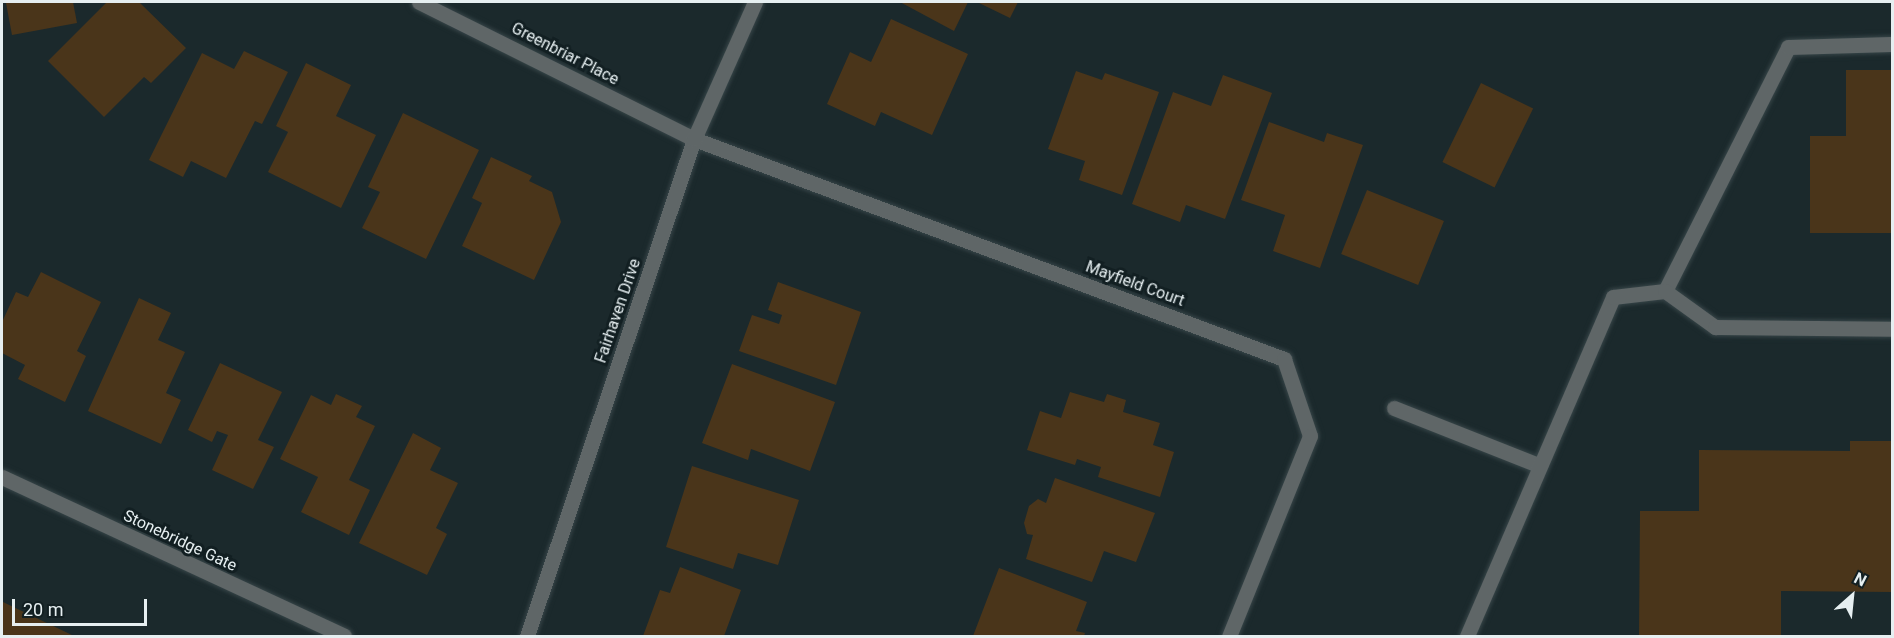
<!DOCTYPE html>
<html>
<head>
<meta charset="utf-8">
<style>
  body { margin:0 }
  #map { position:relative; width:1894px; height:638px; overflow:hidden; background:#1b292c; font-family:Roboto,sans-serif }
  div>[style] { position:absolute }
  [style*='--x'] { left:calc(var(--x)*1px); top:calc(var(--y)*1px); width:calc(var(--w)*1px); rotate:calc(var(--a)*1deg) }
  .building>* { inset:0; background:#4a351a; transform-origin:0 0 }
  .roads { filter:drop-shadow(0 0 2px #374548) drop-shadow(0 0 2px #374548) }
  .service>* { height:15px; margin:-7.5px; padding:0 7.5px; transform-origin:7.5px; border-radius:7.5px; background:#5f6667 }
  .minor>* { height:15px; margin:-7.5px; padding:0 7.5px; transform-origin:7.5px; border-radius:7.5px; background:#5f6667 }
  span { translate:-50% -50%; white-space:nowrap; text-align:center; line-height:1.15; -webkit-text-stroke:6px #121f22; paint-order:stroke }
  .street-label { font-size:16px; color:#e6eff1 }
  .frame { position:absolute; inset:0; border:3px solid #e6eff1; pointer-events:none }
  .north { position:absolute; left:1822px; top:566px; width:60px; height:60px; -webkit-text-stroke:4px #121f22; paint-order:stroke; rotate:27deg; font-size:16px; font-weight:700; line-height:24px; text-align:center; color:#e6eff1 }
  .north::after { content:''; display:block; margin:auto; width:21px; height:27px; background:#e6eff1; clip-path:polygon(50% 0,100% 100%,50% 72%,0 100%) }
  .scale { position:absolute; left:12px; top:599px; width:135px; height:27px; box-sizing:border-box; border:3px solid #e6eff1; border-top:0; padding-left:8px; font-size:18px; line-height:21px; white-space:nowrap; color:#e6eff1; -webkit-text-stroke:4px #121f22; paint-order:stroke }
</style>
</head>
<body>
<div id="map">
  <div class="building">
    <i style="clip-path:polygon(12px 2px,73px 2px,77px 23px,12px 35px,6px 3px)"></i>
    <i style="clip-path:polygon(107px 2px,139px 2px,186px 48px,151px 83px,144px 77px,104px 117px,48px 61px)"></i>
    <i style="clip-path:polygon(900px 2px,968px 2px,954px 31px)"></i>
    <i style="clip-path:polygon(977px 2px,1018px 2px,1010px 18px)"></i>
    <i style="clip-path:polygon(891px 19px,968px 54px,932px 135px,881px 112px,875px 126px,827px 104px,850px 52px,871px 62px)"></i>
    <i style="clip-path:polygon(244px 51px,288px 72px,262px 124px,255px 121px,226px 178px,191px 161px,183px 177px,149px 160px,202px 53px,234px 69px)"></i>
    <i style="clip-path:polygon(306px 63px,351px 85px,336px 116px,376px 135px,341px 208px,268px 172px,288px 132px,276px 126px)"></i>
    <i style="clip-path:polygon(1846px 70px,1892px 70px,1892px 233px,1810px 233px,1810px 136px,1846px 136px)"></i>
    <i style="clip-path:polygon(1076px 71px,1102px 80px,1105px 73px,1159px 92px,1122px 195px,1079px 180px,1085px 161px,1048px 149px)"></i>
    <i style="clip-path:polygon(1223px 75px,1272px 93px,1225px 219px,1186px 205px,1180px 222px,1132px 204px,1173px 92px,1211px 106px)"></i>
    <i style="left:1481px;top:83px;width:58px;height:88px;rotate:26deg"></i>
    <i style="clip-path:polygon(403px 113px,479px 150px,426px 259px,362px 228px,380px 192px,368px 187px)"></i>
    <i style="clip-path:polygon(1269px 122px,1324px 142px,1327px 133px,1363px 145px,1320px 268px,1273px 251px,1285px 215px,1241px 200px)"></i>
    <i style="clip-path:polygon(491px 157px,532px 176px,529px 181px,552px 192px,561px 222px,534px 280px,462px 246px,482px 203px,472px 198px)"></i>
    <i style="left:1367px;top:190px;width:83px;height:69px;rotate:22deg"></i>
    <i style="clip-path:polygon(41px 272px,101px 302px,77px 351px,86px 356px,65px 402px,18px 379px,25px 365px,2px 353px,2px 322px,16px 292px,28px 297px)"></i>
    <i style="clip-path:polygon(778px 282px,861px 312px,836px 385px,739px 351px,752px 315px,779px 324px,782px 315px,768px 310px)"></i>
    <i style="clip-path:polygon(139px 298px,171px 313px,158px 340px,185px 352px,166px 393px,181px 400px,161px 444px,88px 411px)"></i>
    <i style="clip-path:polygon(220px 363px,282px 392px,258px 440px,274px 447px,253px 489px,212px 470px,228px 435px,217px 431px,212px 442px,188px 430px)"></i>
    <i style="clip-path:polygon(732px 364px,835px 402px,810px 471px,751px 449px,748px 460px,702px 443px)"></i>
    <i style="clip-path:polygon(1070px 392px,1104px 402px,1107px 394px,1126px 400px,1123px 412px,1160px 423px,1153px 445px,1174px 452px,1160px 497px,1098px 477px,1101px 467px,1077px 459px,1075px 465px,1027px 450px,1040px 411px,1061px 418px)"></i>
    <i style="clip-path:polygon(336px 394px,362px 406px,356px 417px,375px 426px,349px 480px,370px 490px,349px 535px,301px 512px,318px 477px,280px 459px,311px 395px,331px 405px)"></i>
    <i style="clip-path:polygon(413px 433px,441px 448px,430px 470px,458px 483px,436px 528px,447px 534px,427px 575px,359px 543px)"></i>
    <i style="clip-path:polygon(1850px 441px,1892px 441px,1892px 592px,1781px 591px,1781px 636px,1639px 636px,1640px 511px,1699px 511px,1699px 450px,1850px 451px)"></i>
    <i style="clip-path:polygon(692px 466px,799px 500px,778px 565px,738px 553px,733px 569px,666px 547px)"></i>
    <i style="clip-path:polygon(1055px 478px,1155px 513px,1136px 562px,1104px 551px,1092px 582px,1026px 559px,1033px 535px,1027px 534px,1024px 523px,1029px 506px,1038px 499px,1046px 503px)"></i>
    <i style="clip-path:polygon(680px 567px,741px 590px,724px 636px,643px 636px,660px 590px,670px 593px)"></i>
    <i style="clip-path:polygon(999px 568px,1087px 602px,1076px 631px,1085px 633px,1084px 636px,973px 636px)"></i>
    <i style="clip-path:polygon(3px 602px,74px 636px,2px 636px)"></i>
  </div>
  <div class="roads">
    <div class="service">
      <i style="--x:1665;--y:291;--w:273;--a:-63.2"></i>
      <i style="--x:1788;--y:47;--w:104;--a:-1.7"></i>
      <i style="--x:1394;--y:408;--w:155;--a:21.6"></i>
      <i style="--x:1467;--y:636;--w:369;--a:-66.7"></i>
      <i style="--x:1613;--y:297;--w:52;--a:-6.6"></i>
      <i style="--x:1665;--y:291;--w:62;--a:35.8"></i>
      <i style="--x:1715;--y:327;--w:177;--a:0.6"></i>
    </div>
    <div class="minor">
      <i style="--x:419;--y:2;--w:307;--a:26.5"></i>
      <i style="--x:694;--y:139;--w:630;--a:20.45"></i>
      <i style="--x:1284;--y:359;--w:81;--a:71.3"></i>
      <i style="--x:1310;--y:436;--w:216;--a:112"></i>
      <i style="--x:2;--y:477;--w:377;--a:24.9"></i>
      <i style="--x:527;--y:636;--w:524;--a:-71.43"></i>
      <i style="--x:694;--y:139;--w:150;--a:-66"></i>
    </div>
  </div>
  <div class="street-label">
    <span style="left:565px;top:54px;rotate:27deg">Greenbriar Place</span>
    <span style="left:1135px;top:284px;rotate:20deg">Mayfield Court</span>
    <span style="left:618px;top:311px;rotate:-71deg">Fairhaven Drive</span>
    <span style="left:180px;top:541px;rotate:25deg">Stonebridge Gate</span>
  </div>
  <div class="frame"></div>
  <div class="north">N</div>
  <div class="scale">20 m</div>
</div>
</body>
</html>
